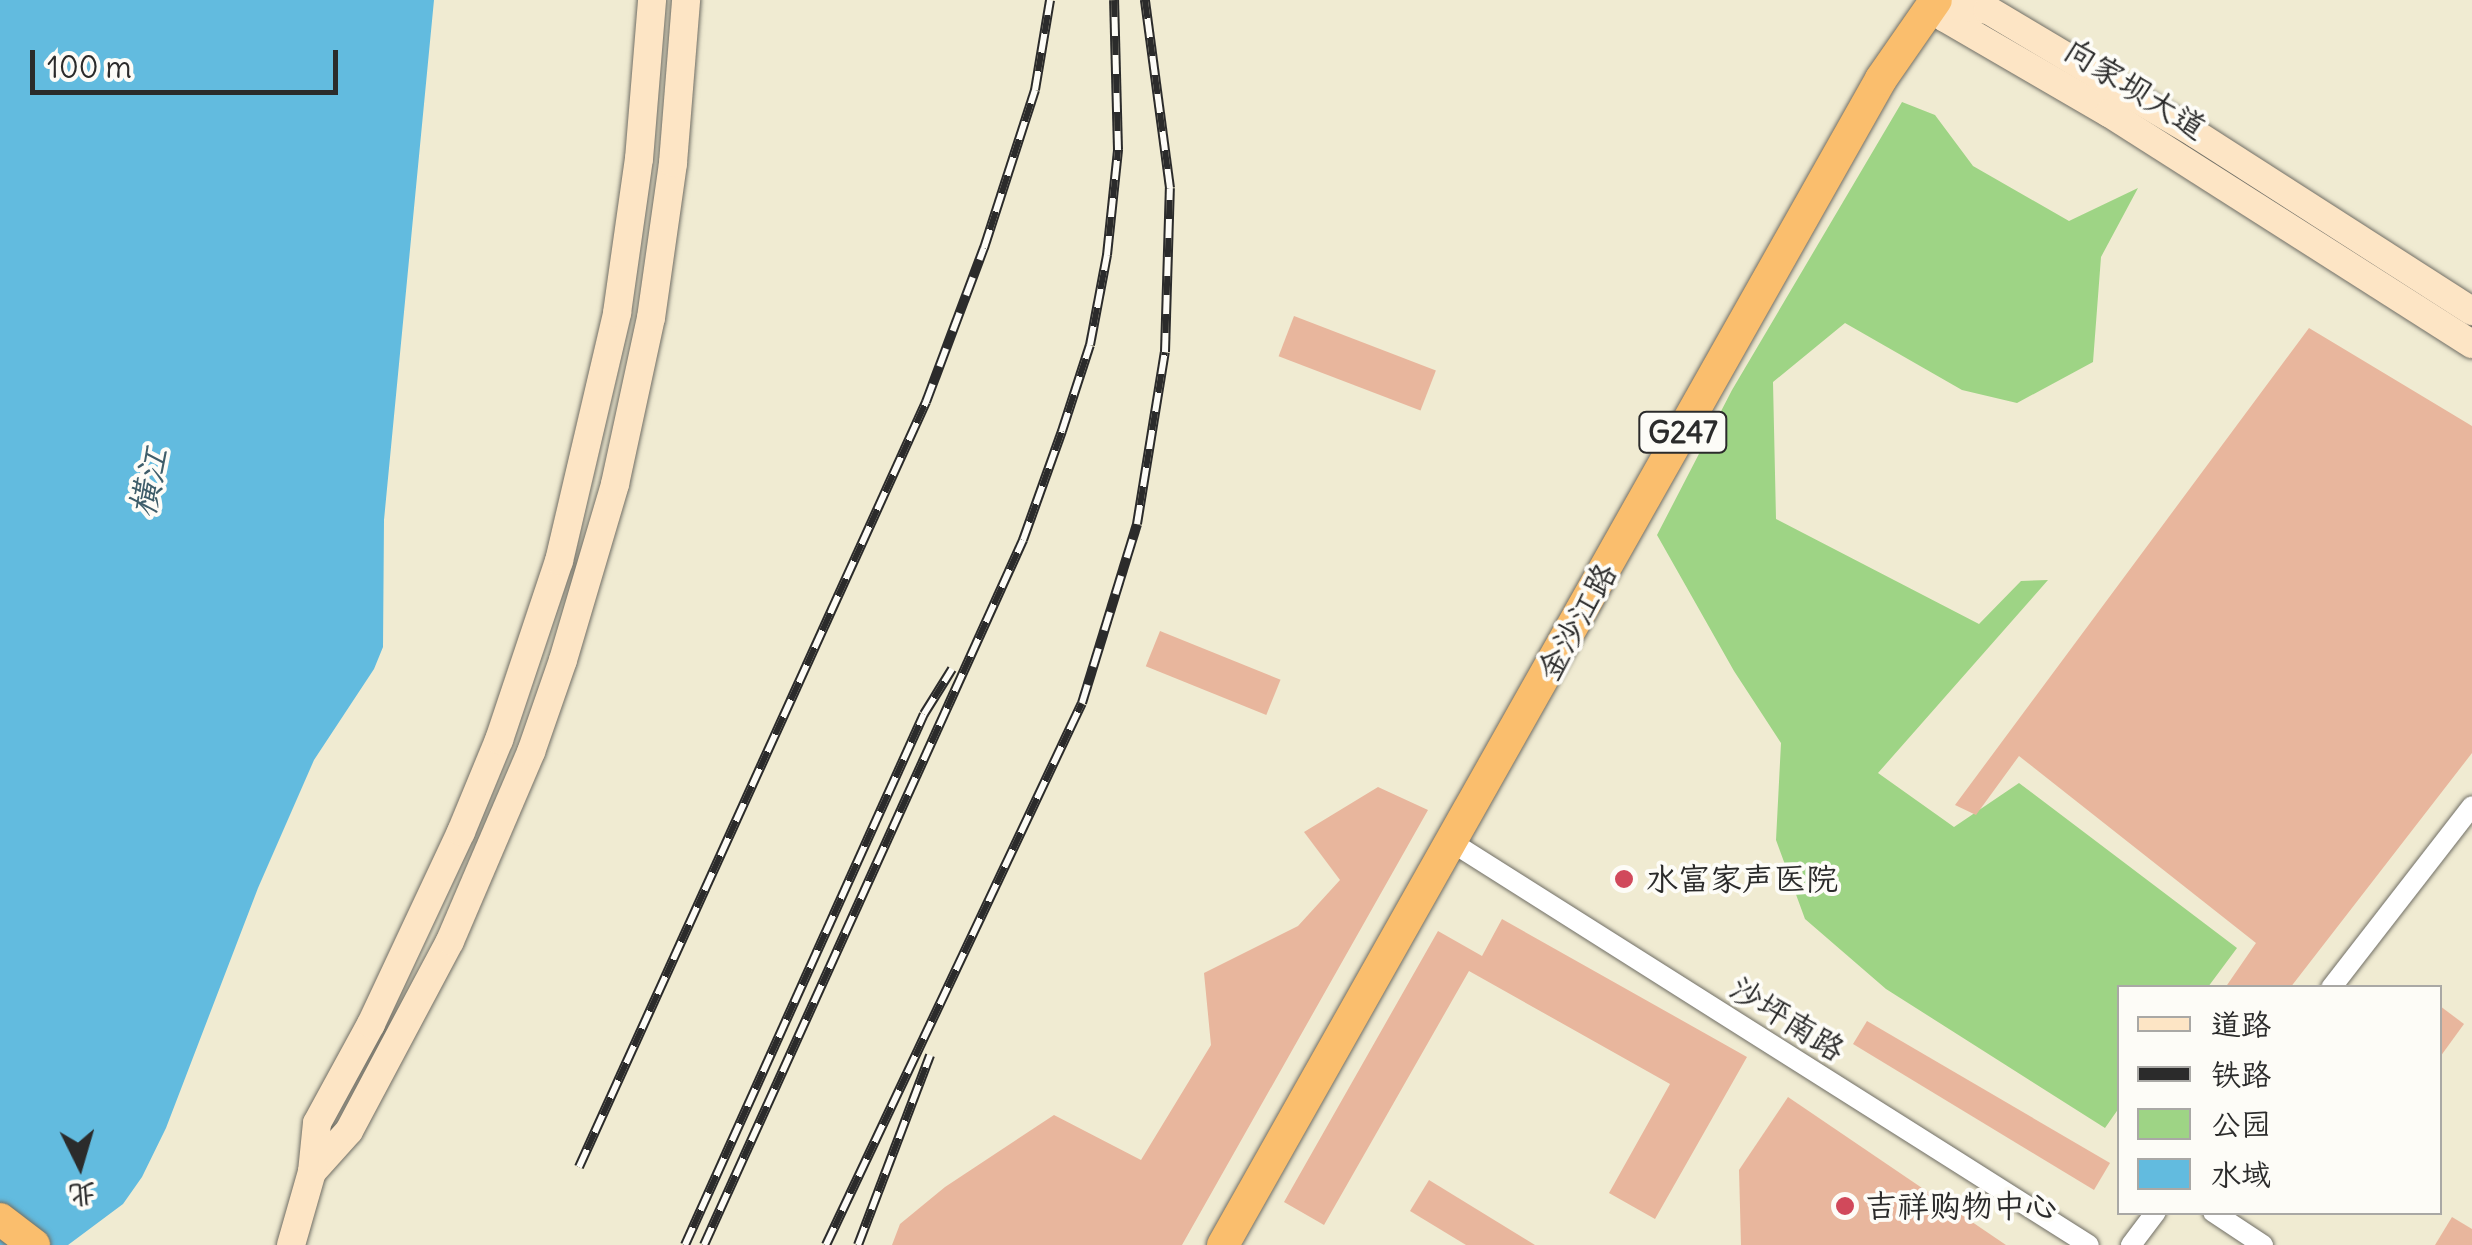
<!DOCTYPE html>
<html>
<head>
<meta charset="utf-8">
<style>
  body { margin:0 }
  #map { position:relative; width:2472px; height:1245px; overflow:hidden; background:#f0ebd2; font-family:Delius,"LXGW WenKai TC",sans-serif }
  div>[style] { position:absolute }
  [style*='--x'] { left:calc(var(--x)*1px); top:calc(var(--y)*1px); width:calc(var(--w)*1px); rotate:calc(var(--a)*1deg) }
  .green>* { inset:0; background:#9ed485 }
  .water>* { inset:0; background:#62bbdf }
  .building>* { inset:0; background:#e8b69d; transform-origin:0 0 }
  .roads { filter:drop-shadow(0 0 2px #706e65) drop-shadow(0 0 2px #706e65) }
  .minor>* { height:20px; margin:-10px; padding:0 10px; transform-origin:10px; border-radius:10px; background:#fff }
  .secondary>* { height:28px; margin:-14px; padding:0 14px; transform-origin:14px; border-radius:14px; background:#fde5c5 }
  .trunk>* { height:32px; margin:-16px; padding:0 16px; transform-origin:16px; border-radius:16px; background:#fabe6d }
  .rail>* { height:10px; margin-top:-5px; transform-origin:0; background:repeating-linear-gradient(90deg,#fdfcf7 0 19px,#2b2b2b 0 38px); box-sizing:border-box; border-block:2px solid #2b2b2b }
  .dots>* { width:28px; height:28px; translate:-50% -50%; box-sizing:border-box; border:5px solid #fdfcf7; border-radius:50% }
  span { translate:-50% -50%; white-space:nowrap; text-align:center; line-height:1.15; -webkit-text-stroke:8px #fdfcf7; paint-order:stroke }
  .shield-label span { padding:2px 8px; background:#fdfcf7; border:2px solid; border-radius:8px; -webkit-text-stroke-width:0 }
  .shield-label { font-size:30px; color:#2b2b2b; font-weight:700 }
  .street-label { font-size:32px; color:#2b2b2b }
  .poi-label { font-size:32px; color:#2b2b2b }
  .left { translate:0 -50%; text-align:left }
  .water-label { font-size:35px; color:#3e5d6a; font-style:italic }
  .legend { position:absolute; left:2117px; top:985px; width:325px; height:230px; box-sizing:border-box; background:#fdfcf7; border:2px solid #a9a8a5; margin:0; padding:12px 18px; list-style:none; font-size:30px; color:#2b2b2b }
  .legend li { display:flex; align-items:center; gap:20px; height:50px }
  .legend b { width:50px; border:2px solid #a9a8a5 }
  .north { position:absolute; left:30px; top:1115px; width:100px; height:100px; -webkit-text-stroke:8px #fdfcf7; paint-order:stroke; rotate:175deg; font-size:28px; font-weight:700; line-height:40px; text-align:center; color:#2b2b2b }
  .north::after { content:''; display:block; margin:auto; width:35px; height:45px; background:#2b2b2b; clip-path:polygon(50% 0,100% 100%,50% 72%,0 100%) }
  .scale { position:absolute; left:30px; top:50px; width:308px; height:45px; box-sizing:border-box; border:5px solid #2b2b2b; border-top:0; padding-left:12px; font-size:30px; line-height:35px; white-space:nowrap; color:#2b2b2b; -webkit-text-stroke:8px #fdfcf7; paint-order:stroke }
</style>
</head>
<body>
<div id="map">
  <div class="green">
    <i style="clip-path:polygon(1902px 102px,1935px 115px,1973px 166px,2069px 221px,2138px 188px,2101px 257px,2093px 362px,2017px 403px,1962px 390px,1845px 323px,1773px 382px,1776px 519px,1979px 624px,2021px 581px,2048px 580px,1878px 773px,1954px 827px,2019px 783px,2237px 948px,2208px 987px,2120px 988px,2119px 1108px,2105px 1128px,1886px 989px,1805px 919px,1776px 840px,1781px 743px,1734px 671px,1657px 535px,1732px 390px)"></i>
  </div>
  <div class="water">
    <i style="clip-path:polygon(0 0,434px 0,384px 520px,383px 647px,374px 669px,314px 760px,258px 888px,166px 1128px,142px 1177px,123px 1204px,68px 1245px,0 1245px)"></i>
  </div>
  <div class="building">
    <i style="left:1294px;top:316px;width:152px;height:43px;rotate:21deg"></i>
    <i style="clip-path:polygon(2309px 328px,2472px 426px,2472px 753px,2290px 988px,2225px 988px,2256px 943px,2019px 756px,1976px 815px,1955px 805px)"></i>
    <i style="left:1160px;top:631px;width:130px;height:38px;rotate:22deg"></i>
    <i style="clip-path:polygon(1378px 787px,1428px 810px,1182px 1245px,892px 1245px,900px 1224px,945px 1187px,1054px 1115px,1141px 1160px,1211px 1045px,1204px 973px,1298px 926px,1340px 880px,1304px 832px)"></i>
    <i style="clip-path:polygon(1502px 919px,1747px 1057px,1655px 1219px,1609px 1193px,1670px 1084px,1469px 971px,1324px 1225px,1284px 1202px,1438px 931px,1482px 956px)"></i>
    <i style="clip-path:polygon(2440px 1006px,2464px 1024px,2440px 1057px)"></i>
    <i style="clip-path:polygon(1867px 1021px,2110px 1163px,2094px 1190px,1853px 1044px)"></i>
    <i style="clip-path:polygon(1788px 1097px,2006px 1245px,1741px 1245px,1739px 1170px)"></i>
    <i style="clip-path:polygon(1429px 1180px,1535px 1245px,1466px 1245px,1410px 1211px)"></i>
    <i style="clip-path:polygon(2452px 1217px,2472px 1229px,2472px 1245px,2435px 1245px)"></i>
  </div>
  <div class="roads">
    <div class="minor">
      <i style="--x:1453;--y:843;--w:752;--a:32.3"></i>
      <i style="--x:2331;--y:988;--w:230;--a:-52.2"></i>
      <i style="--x:2213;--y:1212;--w:60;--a:33.4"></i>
      <i style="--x:2131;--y:1245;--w:41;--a:-52.9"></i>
    </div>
    <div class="secondary">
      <i style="--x:1932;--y:0;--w:22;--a:54"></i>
      <i style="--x:1945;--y:18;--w:190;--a:30.1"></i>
      <i style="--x:2109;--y:113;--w:430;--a:32.5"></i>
      <i style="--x:1935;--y:3;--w:53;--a:7.5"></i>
      <i style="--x:1988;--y:10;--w:242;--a:30.8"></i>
      <i style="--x:2196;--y:134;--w:328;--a:32.7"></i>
      <i style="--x:312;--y:1172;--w:55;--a:-47.9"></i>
      <i style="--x:349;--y:1131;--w:215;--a:-62"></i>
      <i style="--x:450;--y:941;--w:206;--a:-66.8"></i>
      <i style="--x:531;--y:752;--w:97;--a:-70.8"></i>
      <i style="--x:563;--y:660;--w:184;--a:-73.5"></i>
      <i style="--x:615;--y:484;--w:170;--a:-77.8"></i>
      <i style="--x:651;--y:318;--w:157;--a:-81.9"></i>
      <i style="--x:673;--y:163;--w:164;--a:-85.4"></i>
      <i style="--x:291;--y:1245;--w:76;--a:-74"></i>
      <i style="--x:312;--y:1172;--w:49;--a:-84.2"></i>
      <i style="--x:317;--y:1123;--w:113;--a:-61.4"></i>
      <i style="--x:371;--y:1024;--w:212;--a:-64.9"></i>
      <i style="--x:461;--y:832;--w:100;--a:-67.6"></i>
      <i style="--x:499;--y:740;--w:189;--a:-71.5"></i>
      <i style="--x:559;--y:561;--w:255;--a:-76.8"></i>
      <i style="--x:617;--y:313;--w:156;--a:-81.9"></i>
      <i style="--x:639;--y:159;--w:160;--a:-85.3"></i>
    </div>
    <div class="trunk">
      <i style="--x:0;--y:1219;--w:43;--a:37.4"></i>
      <i style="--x:1223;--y:1245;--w:1339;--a:-60.56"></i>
      <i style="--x:1881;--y:79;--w:96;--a:-55.2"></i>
    </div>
  </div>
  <div class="rail">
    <i style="--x:579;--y:1167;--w:840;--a:-65.6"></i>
    <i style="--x:926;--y:402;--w:165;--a:-69.4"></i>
    <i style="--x:984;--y:248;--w:166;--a:-72.1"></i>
    <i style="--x:1035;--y:90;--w:91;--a:-80.5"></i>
    <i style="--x:685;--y:1245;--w:582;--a:-65.77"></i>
    <i style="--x:924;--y:714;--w:53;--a:-58.1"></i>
    <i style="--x:704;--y:1245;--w:774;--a:-65.65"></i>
    <i style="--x:1023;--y:540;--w:116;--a:-70.3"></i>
    <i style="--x:1062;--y:431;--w:90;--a:-72"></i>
    <i style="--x:1090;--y:345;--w:92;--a:-79.3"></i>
    <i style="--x:1107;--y:255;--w:106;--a:-84"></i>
    <i style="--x:1118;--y:150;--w:150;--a:-91.5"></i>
    <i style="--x:826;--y:1245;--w:599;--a:-64.72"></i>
    <i style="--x:1082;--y:703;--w:187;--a:-72.9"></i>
    <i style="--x:1137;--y:524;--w:174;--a:-80.8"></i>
    <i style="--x:1165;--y:352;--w:164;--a:-88.3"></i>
    <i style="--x:1170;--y:188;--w:190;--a:-97.6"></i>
    <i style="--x:858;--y:1245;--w:203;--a:-69.2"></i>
  </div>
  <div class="dots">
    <i style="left:1624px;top:879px;background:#d1495b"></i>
    <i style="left:1845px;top:1206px;background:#d1495b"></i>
  </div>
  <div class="shield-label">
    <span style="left:1683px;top:432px">G247</span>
  </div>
  <div class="street-label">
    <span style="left:2135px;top:89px;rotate:32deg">向家坝大道</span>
    <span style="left:1577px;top:622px;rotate:-61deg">金沙江路</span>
    <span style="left:1787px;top:1019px;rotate:32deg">沙坪南路</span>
  </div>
  <div class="poi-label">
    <span class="left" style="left:1646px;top:879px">水富家声医院</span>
    <span class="left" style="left:1865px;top:1206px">吉祥购物中心</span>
  </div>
  <div class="water-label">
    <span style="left:148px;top:482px;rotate:-77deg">横江</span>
  </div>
  <ul class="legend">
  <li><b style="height:12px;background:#fde5c5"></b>道路</li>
  <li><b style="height:12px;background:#2b2b2b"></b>铁路</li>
  <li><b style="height:28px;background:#9ed485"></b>公园</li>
  <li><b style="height:28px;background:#62bbdf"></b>水域</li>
  </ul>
  <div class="north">北</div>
  <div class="scale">100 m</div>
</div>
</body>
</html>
